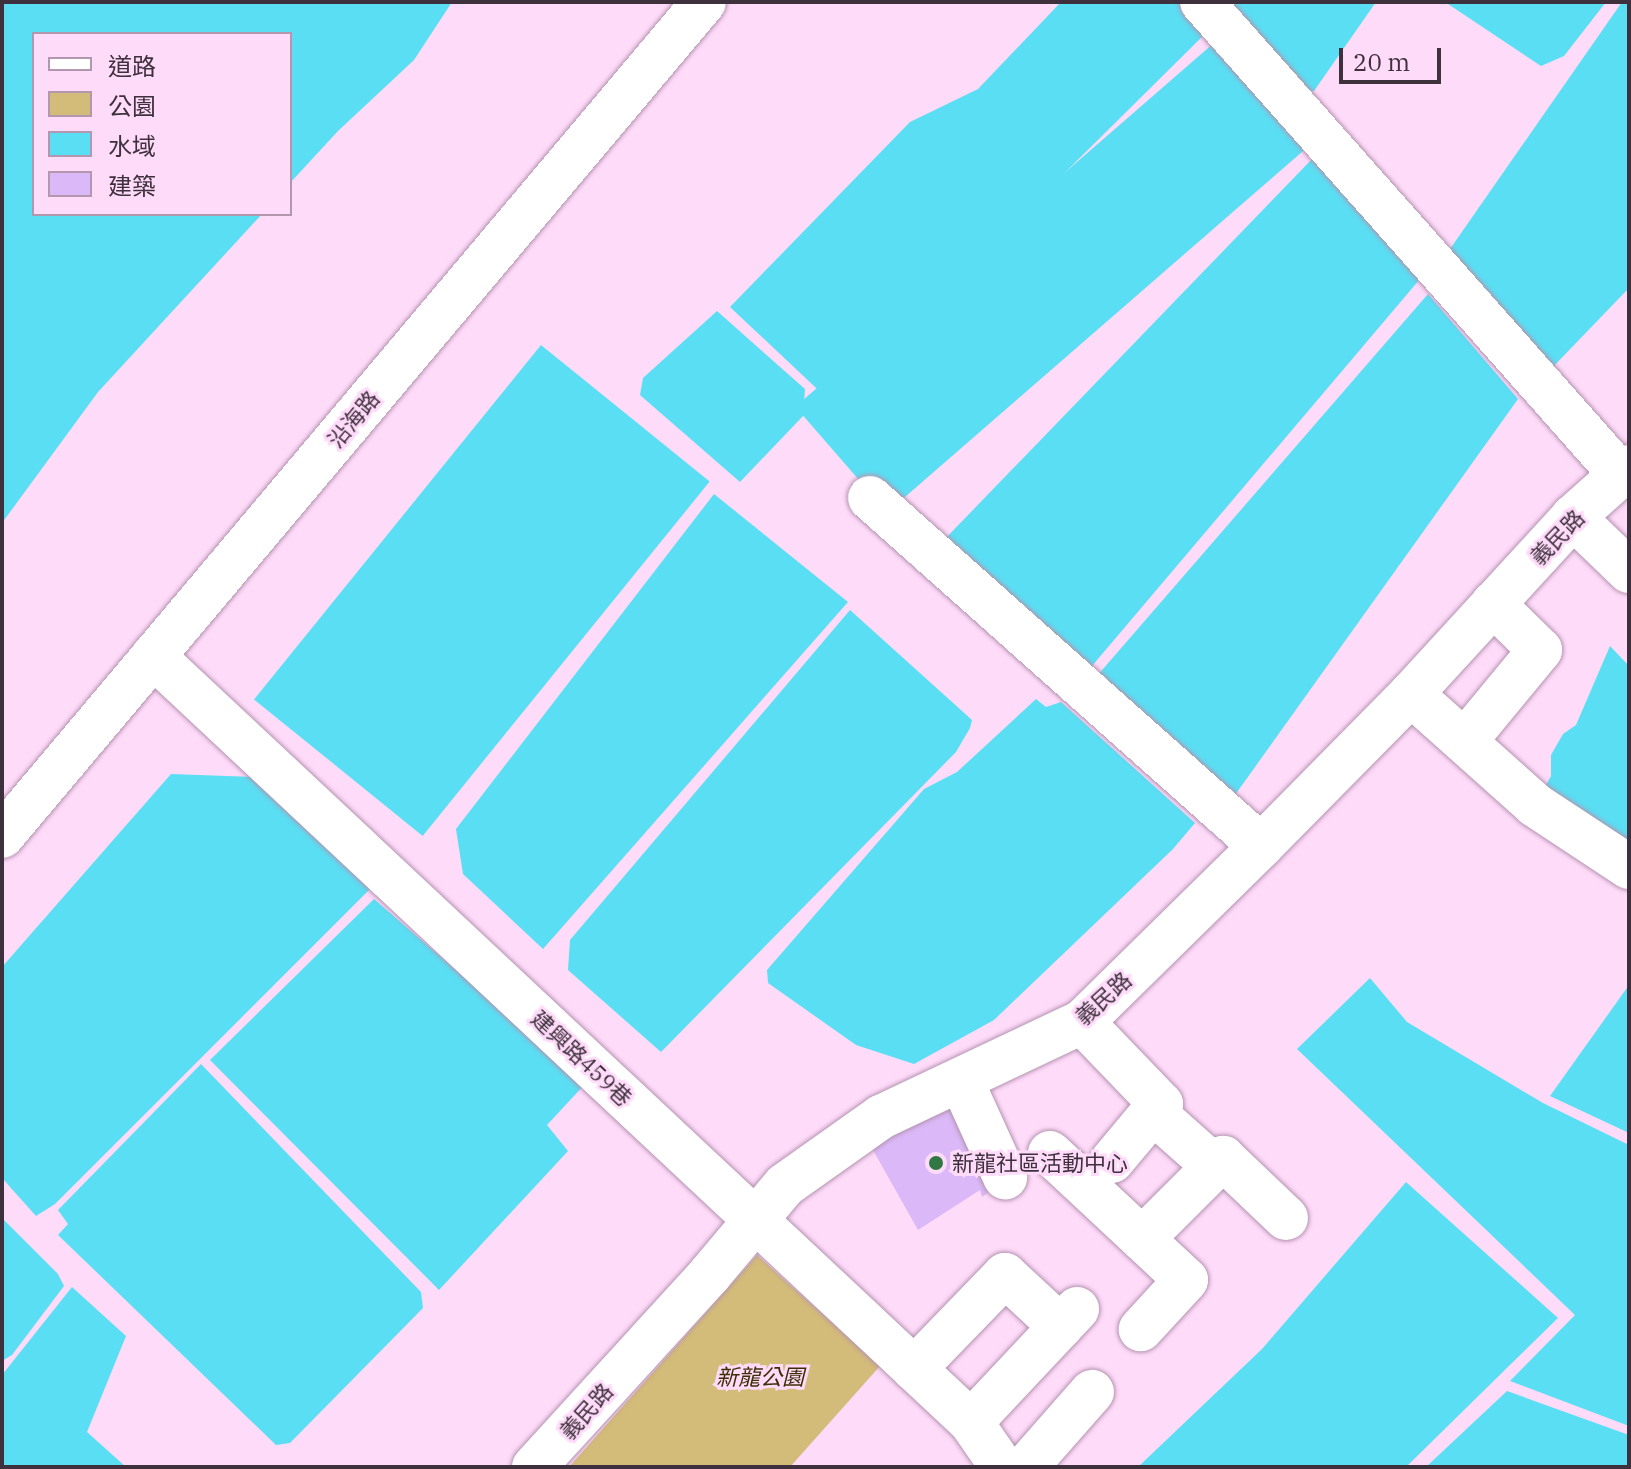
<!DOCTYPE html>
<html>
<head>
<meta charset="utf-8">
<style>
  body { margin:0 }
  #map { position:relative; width:1631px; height:1469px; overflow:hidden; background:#ffdbfa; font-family:"IBM Plex Serif","Noto Sans TC",serif }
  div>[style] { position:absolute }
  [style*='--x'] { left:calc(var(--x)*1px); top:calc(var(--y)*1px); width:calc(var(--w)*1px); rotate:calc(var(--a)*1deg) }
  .green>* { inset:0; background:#d3bb79 }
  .water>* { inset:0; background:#5adef3; transform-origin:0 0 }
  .building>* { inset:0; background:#dbb8f7 }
  .roads { filter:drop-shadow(0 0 2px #b493b0) drop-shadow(0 0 2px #b493b0) }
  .minor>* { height:44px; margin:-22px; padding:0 22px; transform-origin:22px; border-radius:22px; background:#fff }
  .dots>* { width:22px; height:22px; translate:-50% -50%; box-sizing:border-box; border:4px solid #ffdbfa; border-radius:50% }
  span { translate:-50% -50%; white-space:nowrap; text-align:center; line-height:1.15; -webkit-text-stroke:6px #ffdbfa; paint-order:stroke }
  .street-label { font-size:22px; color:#3e303c }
  .poi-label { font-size:22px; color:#3e303c }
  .left { translate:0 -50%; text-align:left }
  .park-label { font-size:22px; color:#3c2f05; font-style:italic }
  .frame { position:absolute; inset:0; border:4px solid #3e303c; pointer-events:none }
  .legend { position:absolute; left:32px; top:32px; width:260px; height:184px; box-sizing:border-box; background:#ffdbfa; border:2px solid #b297ae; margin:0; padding:10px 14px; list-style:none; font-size:24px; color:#3e303c }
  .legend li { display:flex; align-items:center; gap:16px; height:40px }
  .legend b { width:40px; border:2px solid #b297ae }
  .scale { position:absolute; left:1339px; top:48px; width:102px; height:36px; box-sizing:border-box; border:4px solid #3e303c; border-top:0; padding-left:10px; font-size:24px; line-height:28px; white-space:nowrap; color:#3e303c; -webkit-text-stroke:6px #ffdbfa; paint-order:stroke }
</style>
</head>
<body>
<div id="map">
  <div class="green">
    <i style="clip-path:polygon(757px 1255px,880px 1366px,790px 1467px,569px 1467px)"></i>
  </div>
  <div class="water">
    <i style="clip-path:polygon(2px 2px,452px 2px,414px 60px,338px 131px,290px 183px,290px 34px,34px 34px,34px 214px,262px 214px,98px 392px,2px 523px)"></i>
    <i style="clip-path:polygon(1061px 2px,1178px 2px,1207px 32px,832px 403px,730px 307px,910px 122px,978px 89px)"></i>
    <i style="clip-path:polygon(1215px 2px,1376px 2px,1314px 91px,1298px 96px)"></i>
    <i style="clip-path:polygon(1445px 2px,1606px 2px,1564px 56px,1541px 66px)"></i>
    <i style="clip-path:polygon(1622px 2px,1629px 2px,1629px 288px,1549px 371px,1450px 249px)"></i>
    <i style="left:1215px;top:42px;width:140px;height:556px;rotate:49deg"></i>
    <i style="clip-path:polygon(1314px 157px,1420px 279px,1092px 666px,1068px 660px,942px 542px)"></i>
    <i style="clip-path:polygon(1428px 294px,1518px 399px,1230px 802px,1090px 684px)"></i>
    <i style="clip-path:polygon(717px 311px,805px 389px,803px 416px,740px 482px,640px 395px,643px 378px)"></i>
    <i style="left:541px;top:345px;width:217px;height:456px;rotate:39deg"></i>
    <i style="clip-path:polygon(714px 494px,848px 602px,543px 949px,463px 874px,456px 829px)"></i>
    <i style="clip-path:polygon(850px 610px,972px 720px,970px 728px,956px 752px,661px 1052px,568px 970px,570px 940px)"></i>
    <i style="clip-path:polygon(1610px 646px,1629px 666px,1629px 851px,1541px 794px,1551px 776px,1551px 755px,1563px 734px,1576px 725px)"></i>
    <i style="clip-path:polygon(1036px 699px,1046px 707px,1061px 702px,1195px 823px,1173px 849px,994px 1020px,914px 1064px,856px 1045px,768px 983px,767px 970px,924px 789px,957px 772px)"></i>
    <i style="clip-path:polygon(171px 774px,255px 777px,372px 887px,55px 1204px,36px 1216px,2px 1178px,2px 967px)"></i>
    <i style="clip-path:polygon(374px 899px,586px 1083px,547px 1125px,568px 1151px,439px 1290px,210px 1060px)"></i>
    <i style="clip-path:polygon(1370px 978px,1407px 1022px,1543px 1103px,1629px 1145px,1629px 1426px,1510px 1381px,1575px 1315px,1297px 1049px)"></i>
    <i style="clip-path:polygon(1629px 985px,1629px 1133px,1550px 1096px)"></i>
    <i style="clip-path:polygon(201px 1064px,421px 1292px,423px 1308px,290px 1443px,276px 1445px,58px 1235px,68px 1224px,58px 1210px)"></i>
    <i style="clip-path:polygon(1406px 1182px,1558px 1318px,1406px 1467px,1138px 1467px,1262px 1349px)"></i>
    <i style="clip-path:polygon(2px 1218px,58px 1274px,64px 1286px,12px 1355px,2px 1361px)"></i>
    <i style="clip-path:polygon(72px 1287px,126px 1336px,87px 1432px,126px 1467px,2px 1467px,2px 1375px)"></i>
    <i style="clip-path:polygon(1507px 1391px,1629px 1435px,1629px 1467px,1426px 1467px)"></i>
  </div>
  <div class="building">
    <i style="clip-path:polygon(959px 1096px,1002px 1183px,982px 1197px,980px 1190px,918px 1230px,869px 1143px)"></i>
  </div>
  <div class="roads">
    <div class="minor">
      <i style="--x:1202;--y:2;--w:632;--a:48.46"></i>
      <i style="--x:870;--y:498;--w:523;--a:41.67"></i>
      <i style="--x:1573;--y:517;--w:78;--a:44"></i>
      <i style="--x:153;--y:656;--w:1121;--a:43.12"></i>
      <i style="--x:971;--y:1422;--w:55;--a:55.4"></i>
      <i style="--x:1411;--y:694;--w:166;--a:41.8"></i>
      <i style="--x:1535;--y:805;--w:113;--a:33.4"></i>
      <i style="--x:1465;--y:741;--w:118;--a:-50.5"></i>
      <i style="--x:1540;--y:650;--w:66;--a:-135.6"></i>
      <i style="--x:2;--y:836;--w:1090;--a:-49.91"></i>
      <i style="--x:1082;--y:1022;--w:114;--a:46.1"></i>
      <i style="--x:1161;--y:1104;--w:11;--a:135"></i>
      <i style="--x:961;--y:1080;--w:107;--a:65.6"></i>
      <i style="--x:1050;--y:1153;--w:186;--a:43"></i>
      <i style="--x:1186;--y:1280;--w:67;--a:132.6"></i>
      <i style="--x:1112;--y:1161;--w:64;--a:-50.1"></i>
      <i style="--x:1153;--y:1112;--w:83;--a:41.6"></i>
      <i style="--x:1142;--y:1239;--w:115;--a:-45"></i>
      <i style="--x:1223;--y:1158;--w:87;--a:43.6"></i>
      <i style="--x:914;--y:1369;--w:131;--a:-45.9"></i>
      <i style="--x:1005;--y:1275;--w:76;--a:42.9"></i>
      <i style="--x:971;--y:1422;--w:155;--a:-46.8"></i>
      <i style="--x:534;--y:1467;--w:261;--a:-47.6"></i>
      <i style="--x:710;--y:1274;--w:116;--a:-49.9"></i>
      <i style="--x:785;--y:1185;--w:118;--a:-35.3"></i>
      <i style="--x:881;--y:1117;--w:222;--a:-25.3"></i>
      <i style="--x:1082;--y:1022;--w:251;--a:-44.5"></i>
      <i style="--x:1261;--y:846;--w:214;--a:-45.4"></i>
      <i style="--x:1411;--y:694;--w:240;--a:-47.5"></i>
      <i style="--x:1573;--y:517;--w:75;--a:-41.8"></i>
      <i style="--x:1026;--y:1467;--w:100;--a:-48.7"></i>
    </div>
  </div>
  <div class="dots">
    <i style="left:936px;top:1163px;background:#307743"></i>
  </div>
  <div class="street-label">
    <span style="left:353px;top:419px;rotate:-50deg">沿海路</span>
    <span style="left:1557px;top:537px;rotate:-46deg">義民路</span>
    <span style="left:1103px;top:998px;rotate:-42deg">義民路</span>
    <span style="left:582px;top:1058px;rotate:43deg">建興路459巷</span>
    <span style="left:586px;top:1411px;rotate:-48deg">義民路</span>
  </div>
  <div class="poi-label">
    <span class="left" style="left:952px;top:1163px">新龍社區活動中心</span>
  </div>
  <div class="park-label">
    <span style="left:760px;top:1377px">新龍公園</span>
  </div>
  <div class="frame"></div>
  <ul class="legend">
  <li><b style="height:10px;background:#fff"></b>道路</li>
  <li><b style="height:22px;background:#d3bb79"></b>公園</li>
  <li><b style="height:22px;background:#5adef3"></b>水域</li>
  <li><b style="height:22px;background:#dbb8f7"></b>建築</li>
  </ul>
  <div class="scale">20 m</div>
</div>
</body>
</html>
